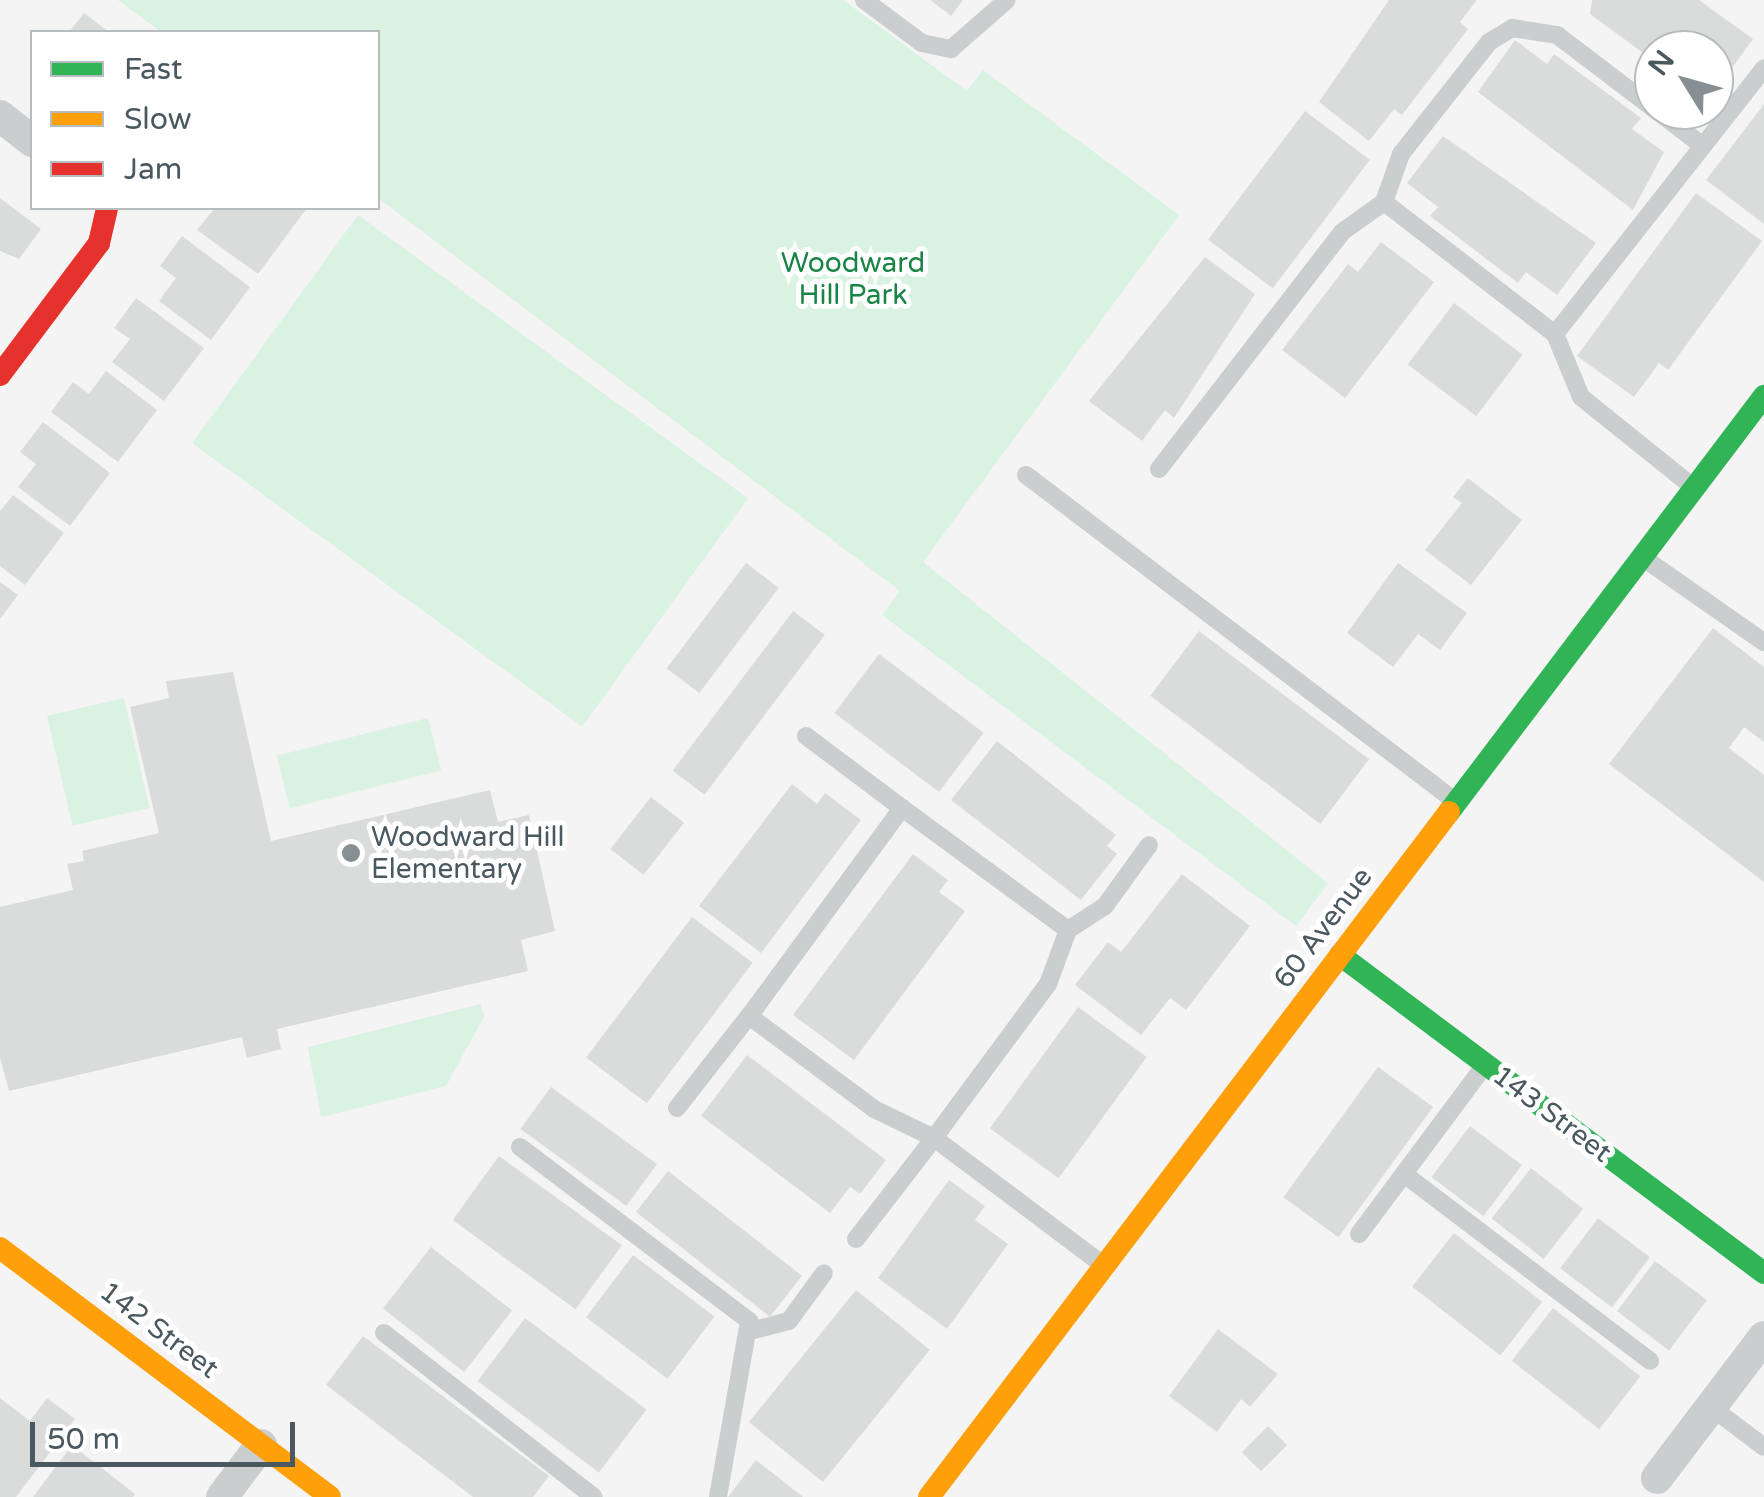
<!DOCTYPE html>
<html>
<head>
<meta charset="utf-8">
<style>
  body { margin:0 }
  #map { position:relative; width:1764px; height:1497px; overflow:hidden; background:#f4f4f4; font-family:"Varela Round",sans-serif }
  div>[style] { position:absolute }
  [style*='--x'] { left:calc(var(--x)*1px); top:calc(var(--y)*1px); width:calc(var(--w)*1px); rotate:calc(var(--a)*1deg) }
  .green>* { inset:0; background:#d9f2e1; transform-origin:0 0 }
  .building>* { inset:0; background:#dadcdc; transform-origin:0 0 }
  .lane>* { height:18px; margin:-9px; padding:0 9px; transform-origin:9px; border-radius:9px; background:#cbcecf }
  .street>* { height:32px; margin:-16px; padding:0 16px; transform-origin:16px; border-radius:16px; background:#cbcecf }
  .fast>* { height:22px; margin:-11px; padding:0 11px; transform-origin:11px; border-radius:11px; background:#30b455 }
  .slow>* { height:22px; margin:-11px; padding:0 11px; transform-origin:11px; border-radius:11px; background:#ff9f0a }
  .jam>* { height:22px; margin:-11px; padding:0 11px; transform-origin:11px; border-radius:11px; background:#e5322d }
  .dots>* { width:28px; height:28px; translate:-50% -50%; box-sizing:border-box; border:5px solid #fff; border-radius:50% }
  span { translate:-50% -50%; white-space:nowrap; text-align:center; line-height:1.15; -webkit-text-stroke:10px #fff; paint-order:stroke }
  .park-label { font-size:28px; color:#188445 }
  .poi-label { font-size:28px; color:#4a5860 }
  .left { translate:0 -50%; text-align:left }
  .street-label { font-size:28px; color:#4a5860 }
  .legend { position:absolute; left:30px; top:30px; width:350px; height:180px; box-sizing:border-box; background:#fff; border:2px solid #b7bcbf; margin:0; padding:12px 18px; list-style:none; font-size:30px; color:#4a5860 }
  .legend li { display:flex; align-items:center; gap:20px; height:50px }
  .legend b { width:50px; border:2px solid #b7bcbf }
  .north { position:absolute; left:1634px; top:30px; width:100px; height:100px; box-sizing:border-box; background:#fff; border:2px solid #b7bcbf; border-radius:50%; rotate:307deg; font-size:28px; font-weight:700; line-height:40px; text-align:center; color:#4a5860 }
  .north::after { content:''; display:block; margin:auto; width:35px; height:45px; background:#868f94; clip-path:polygon(50% 0,100% 100%,50% 72%,0 100%) }
  .scale { position:absolute; left:30px; top:1422px; width:265px; height:45px; box-sizing:border-box; border:5px solid #4a5860; border-top:0; padding-left:12px; font-size:30px; line-height:35px; white-space:nowrap; color:#4a5860; -webkit-text-stroke:8px #fff; paint-order:stroke }
</style>
</head>
<body>
<div id="map">
  <div class="green">
    <i style="clip-path:polygon(118px 0,843px 0,967px 91px,983px 70px,1179px 215px,923px 562px,1328px 883px,1296px 926px,882px 615px,900px 591px,378px 198px,378px 32px,161px 32px)"></i>
    <i style="left:358px;top:215px;width:482px;height:282px;rotate:36deg"></i>
    <i style="left:124px;top:698px;width:113px;height:79px;rotate:77deg"></i>
    <i style="left:428px;top:718px;width:54px;height:156px;rotate:76deg"></i>
    <i style="clip-path:polygon(481px 1004px,484px 1017px,446px 1086px,321px 1117px,308px 1047px)"></i>
  </div>
  <div class="building">
    <i style="clip-path:polygon(930px 0,963px 0,951px 16px)"></i>
    <i style="clip-path:polygon(1389px 0,1477px 0,1460px 22px,1468px 29px,1402px 115px,1394px 109px,1369px 141px,1319px 102px)"></i>
    <i style="clip-path:polygon(1592px 0,1699px 0,1753px 39px,1714px 93px,1714px 50px,1654px 50px,1654px 61px,1590px 14px)"></i>
    <i style="clip-path:polygon(84px 13px,109px 32px,69px 32px)"></i>
    <i style="clip-path:polygon(1515px 40px,1547px 64px,1554px 54px,1641px 118px,1632px 129px,1664px 152px,1633px 210px,1478px 92px)"></i>
    <i style="clip-path:polygon(1764px 104px,1764px 224px,1706px 180px)"></i>
    <i style="left:1305px;top:111px;width:81px;height:161px;rotate:37deg"></i>
    <i style="clip-path:polygon(1443px 136px,1596px 243px,1557px 295px,1526px 272px,1518px 283px,1430px 216px,1438px 207px,1407px 183px)"></i>
    <i style="clip-path:polygon(1696px 193px,1762px 241px,1668px 370px,1659px 363px,1634px 397px,1577px 356px)"></i>
    <i style="clip-path:polygon(0 198px,41px 229px,19px 259px,0 251px)"></i>
    <i style="clip-path:polygon(215px 208px,307px 208px,258px 274px,197px 230px)"></i>
    <i style="clip-path:polygon(182px 236px,250px 287px,211px 340px,159px 301px,176px 278px,160px 266px)"></i>
    <i style="clip-path:polygon(1381px 242px,1434px 282px,1345px 398px,1282px 350px,1348px 264px,1358px 272px)"></i>
    <i style="clip-path:polygon(1205px 257px,1255px 294px,1174px 418px,1165px 410px,1142px 441px,1089px 401px)"></i>
    <i style="clip-path:polygon(136px 298px,204px 348px,164px 401px,112px 362px,130px 339px,114px 328px)"></i>
    <i style="left:1454px;top:303px;width:86px;height:77px;rotate:37deg"></i>
    <i style="clip-path:polygon(106px 371px,157px 410px,118px 462px,51px 412px,73px 382px,89px 394px)"></i>
    <i style="clip-path:polygon(43px 422px,110px 473px,70px 526px,18px 487px,36px 464px,20px 452px)"></i>
    <i style="clip-path:polygon(1468px 478px,1522px 520px,1471px 585px,1425px 550px,1462px 503px,1453px 497px)"></i>
    <i style="clip-path:polygon(13px 495px,64px 533px,25px 585px,0 566px,0 511px)"></i>
    <i style="left:746px;top:563px;width:41px;height:132px;rotate:37deg"></i>
    <i style="clip-path:polygon(1398px 563px,1467px 613px,1440px 650px,1418px 634px,1393px 667px,1347px 633px)"></i>
    <i style="clip-path:polygon(0 582px,18px 595px,0 619px)"></i>
    <i style="left:793px;top:611px;width:40px;height:200px;rotate:37deg"></i>
    <i style="clip-path:polygon(1713px 628px,1764px 667px,1764px 742px,1744px 727px,1729px 748px,1764px 775px,1764px 882px,1609px 764px)"></i>
    <i style="left:1199px;top:631px;width:213px;height:81px;rotate:37deg"></i>
    <i style="left:879px;top:654px;width:131px;height:74px;rotate:37deg"></i>
    <i style="clip-path:polygon(233px 672px,271px 841px,490px 790px,498px 822px,529px 815px,555px 931px,521px 940px,528px 971px,277px 1029px,281px 1049px,247px 1058px,242px 1037px,9px 1091px,0 1058px,0 907px,73px 890px,67px 864px,84px 861px,82px 851px,159px 833px,130px 707px,169px 698px,166px 681px)"></i>
    <i style="clip-path:polygon(997px 741px,1116px 835px,1107px 846px,1117px 854px,1081px 900px,951px 800px)"></i>
    <i style="clip-path:polygon(792px 784px,817px 804px,825px 793px,861px 820px,761px 953px,699px 906px)"></i>
    <i style="left:651px;top:797px;width:42px;height:66px;rotate:38deg"></i>
    <i style="clip-path:polygon(913px 854px,948px 880px,939px 892px,965px 911px,854px 1060px,793px 1015px)"></i>
    <i style="clip-path:polygon(1182px 874px,1250px 926px,1186px 1010px,1170px 998px,1141px 1035px,1075px 985px,1108px 942px,1121px 952px)"></i>
    <i style="left:692px;top:917px;width:76px;height:176px;rotate:37deg"></i>
    <i style="left:1078px;top:1007px;width:85px;height:150px;rotate:36deg"></i>
    <i style="clip-path:polygon(747px 1055px,886px 1160px,860px 1194px,850px 1187px,830px 1213px,701px 1116px)"></i>
    <i style="left:1378px;top:1067px;width:68px;height:161px;rotate:36deg"></i>
    <i style="left:551px;top:1087px;width:131px;height:52px;rotate:36deg"></i>
    <i style="left:1470px;top:1126px;width:65px;height:64px;rotate:37deg"></i>
    <i style="left:499px;top:1156px;width:152px;height:79px;rotate:36deg"></i>
    <i style="left:1531px;top:1168px;width:66px;height:64px;rotate:38deg"></i>
    <i style="left:668px;top:1171px;width:170px;height:52px;rotate:38deg"></i>
    <i style="clip-path:polygon(949px 1180px,985px 1206px,975px 1220px,1008px 1244px,947px 1329px,878px 1278px)"></i>
    <i style="left:1598px;top:1218px;width:65px;height:63px;rotate:37deg"></i>
    <i style="left:1454px;top:1233px;width:112px;height:68px;rotate:38deg"></i>
    <i style="left:431px;top:1247px;width:103px;height:78px;rotate:38deg"></i>
    <i style="left:633px;top:1255px;width:102px;height:78px;rotate:37deg"></i>
    <i style="left:1655px;top:1261px;width:65px;height:63px;rotate:37deg"></i>
    <i style="left:856px;top:1290px;width:95px;height:170px;rotate:39deg"></i>
    <i style="left:1553px;top:1308px;width:111px;height:67px;rotate:38deg"></i>
    <i style="left:525px;top:1318px;width:152px;height:79px;rotate:37deg"></i>
    <i style="clip-path:polygon(1218px 1329px,1278px 1374px,1250px 1407px,1241px 1399px,1217px 1432px,1169px 1396px)"></i>
    <i style="clip-path:polygon(363px 1336px,549px 1476px,533px 1497px,473px 1497px,326px 1385px)"></i>
    <i style="clip-path:polygon(0 1398px,30px 1421px,47px 1398px,75px 1419px,16px 1497px,0 1497px)"></i>
    <i style="left:1268px;top:1426px;width:27px;height:37px;rotate:45deg"></i>
    <i style="clip-path:polygon(72px 1445px,135px 1494px,133px 1497px,33px 1497px)"></i>
    <i style="clip-path:polygon(756px 1460px,803px 1497px,728px 1497px)"></i>
  </div>
  <div class="lane">
    <i style="--x:864;--y:0;--w:72;--a:36.6"></i>
    <i style="--x:922;--y:43;--w:30;--a:12"></i>
    <i style="--x:951;--y:49;--w:74;--a:-41.2"></i>
    <i style="--x:1656;--y:110;--w:59;--a:37.5"></i>
    <i style="--x:1384;--y:202;--w:216;--a:37.7"></i>
    <i style="--x:1555;--y:334;--w:68;--a:67.6"></i>
    <i style="--x:1581;--y:397;--w:145;--a:38.8"></i>
    <i style="--x:1555;--y:334;--w:338;--a:-51.8"></i>
    <i style="--x:1159;--y:469;--w:299;--a:-52.3"></i>
    <i style="--x:1342;--y:232;--w:52;--a:-35.5"></i>
    <i style="--x:1384;--y:202;--w:51;--a:-70.5"></i>
    <i style="--x:1401;--y:154;--w:142;--a:-51.8"></i>
    <i style="--x:1489;--y:42;--w:27;--a:-31"></i>
    <i style="--x:1512;--y:28;--w:46;--a:8.8"></i>
    <i style="--x:1557;--y:35;--w:122;--a:37.3"></i>
    <i style="--x:1026;--y:475;--w:539;--a:37.23"></i>
    <i style="--x:1642;--y:557;--w:149;--a:34.9"></i>
    <i style="--x:806;--y:736;--w:120;--a:36.9"></i>
    <i style="--x:1068;--y:930;--w:44;--a:-33"></i>
    <i style="--x:1105;--y:906;--w:75;--a:-54.2"></i>
    <i style="--x:677;--y:1108;--w:117;--a:-52"></i>
    <i style="--x:520;--y:1147;--w:288;--a:37.2"></i>
    <i style="--x:749;--y:1321;--w:179;--a:100"></i>
    <i style="--x:1404;--y:1174;--w:309;--a:37.2"></i>
    <i style="--x:1359;--y:1234;--w:209;--a:-53.3"></i>
    <i style="--x:856;--y:1239;--w:128;--a:-52.3"></i>
    <i style="--x:934;--y:1138;--w:192;--a:-53.5"></i>
    <i style="--x:1048;--y:984;--w:58;--a:-69.7"></i>
    <i style="--x:1068;--y:930;--w:206;--a:-143.7"></i>
    <i style="--x:902;--y:808;--w:258;--a:126.3"></i>
    <i style="--x:749;--y:1016;--w:156;--a:36.6"></i>
    <i style="--x:874;--y:1109;--w:67;--a:25.8"></i>
    <i style="--x:934;--y:1138;--w:211;--a:36.9"></i>
    <i style="--x:750;--y:1331;--w:40;--a:-14.4"></i>
    <i style="--x:789;--y:1321;--w:59;--a:-53.9"></i>
    <i style="--x:384;--y:1333;--w:266;--a:38"></i>
    <i style="--x:1711;--y:1407;--w:66;--a:37"></i>
  </div>
  <div class="street">
    <i style="--x:0;--y:116;--w:41;--a:38"></i>
    <i style="--x:1657;--y:1478;--w:177;--a:-52.8"></i>
    <i style="--x:222;--y:1497;--w:65;--a:-53.1"></i>
  </div>
  <div class="fast">
    <i style="--x:1449;--y:812;--w:522;--a:-52.87"></i>
    <i style="--x:1340;--y:955;--w:530;--a:36.87"></i>
  </div>
  <div class="slow">
    <i style="--x:0;--y:1248;--w:413;--a:37"></i>
    <i style="--x:929;--y:1497;--w:860;--a:-52.8"></i>
  </div>
  <div class="jam">
    <i style="--x:0;--y:375;--w:165;--a:-53.1"></i>
    <i style="--x:99;--y:243;--w:36;--a:-77"></i>
  </div>
  <div class="dots">
    <i style="left:351px;top:853px;background:#868f94"></i>
  </div>
  <div class="park-label">
    <span style="left:853px;top:279px">Woodward<br>Hill Park</span>
  </div>
  <div class="poi-label">
    <span class="left" style="left:371px;top:853px">Woodward Hill<br>Elementary</span>
  </div>
  <div class="street-label">
    <span style="left:1323px;top:928px;rotate:-53deg">60 Avenue</span>
    <span style="left:1552px;top:1114px;rotate:37deg">143 Street</span>
    <span style="left:159px;top:1330px;rotate:37deg">142 Street</span>
  </div>
  <ul class="legend">
  <li><b style="height:12px;background:#30b455"></b>Fast</li>
  <li><b style="height:12px;background:#ff9f0a"></b>Slow</li>
  <li><b style="height:12px;background:#e5322d"></b>Jam</li>
  </ul>
  <div class="north">N</div>
  <div class="scale">50 m</div>
</div>
</body>
</html>
